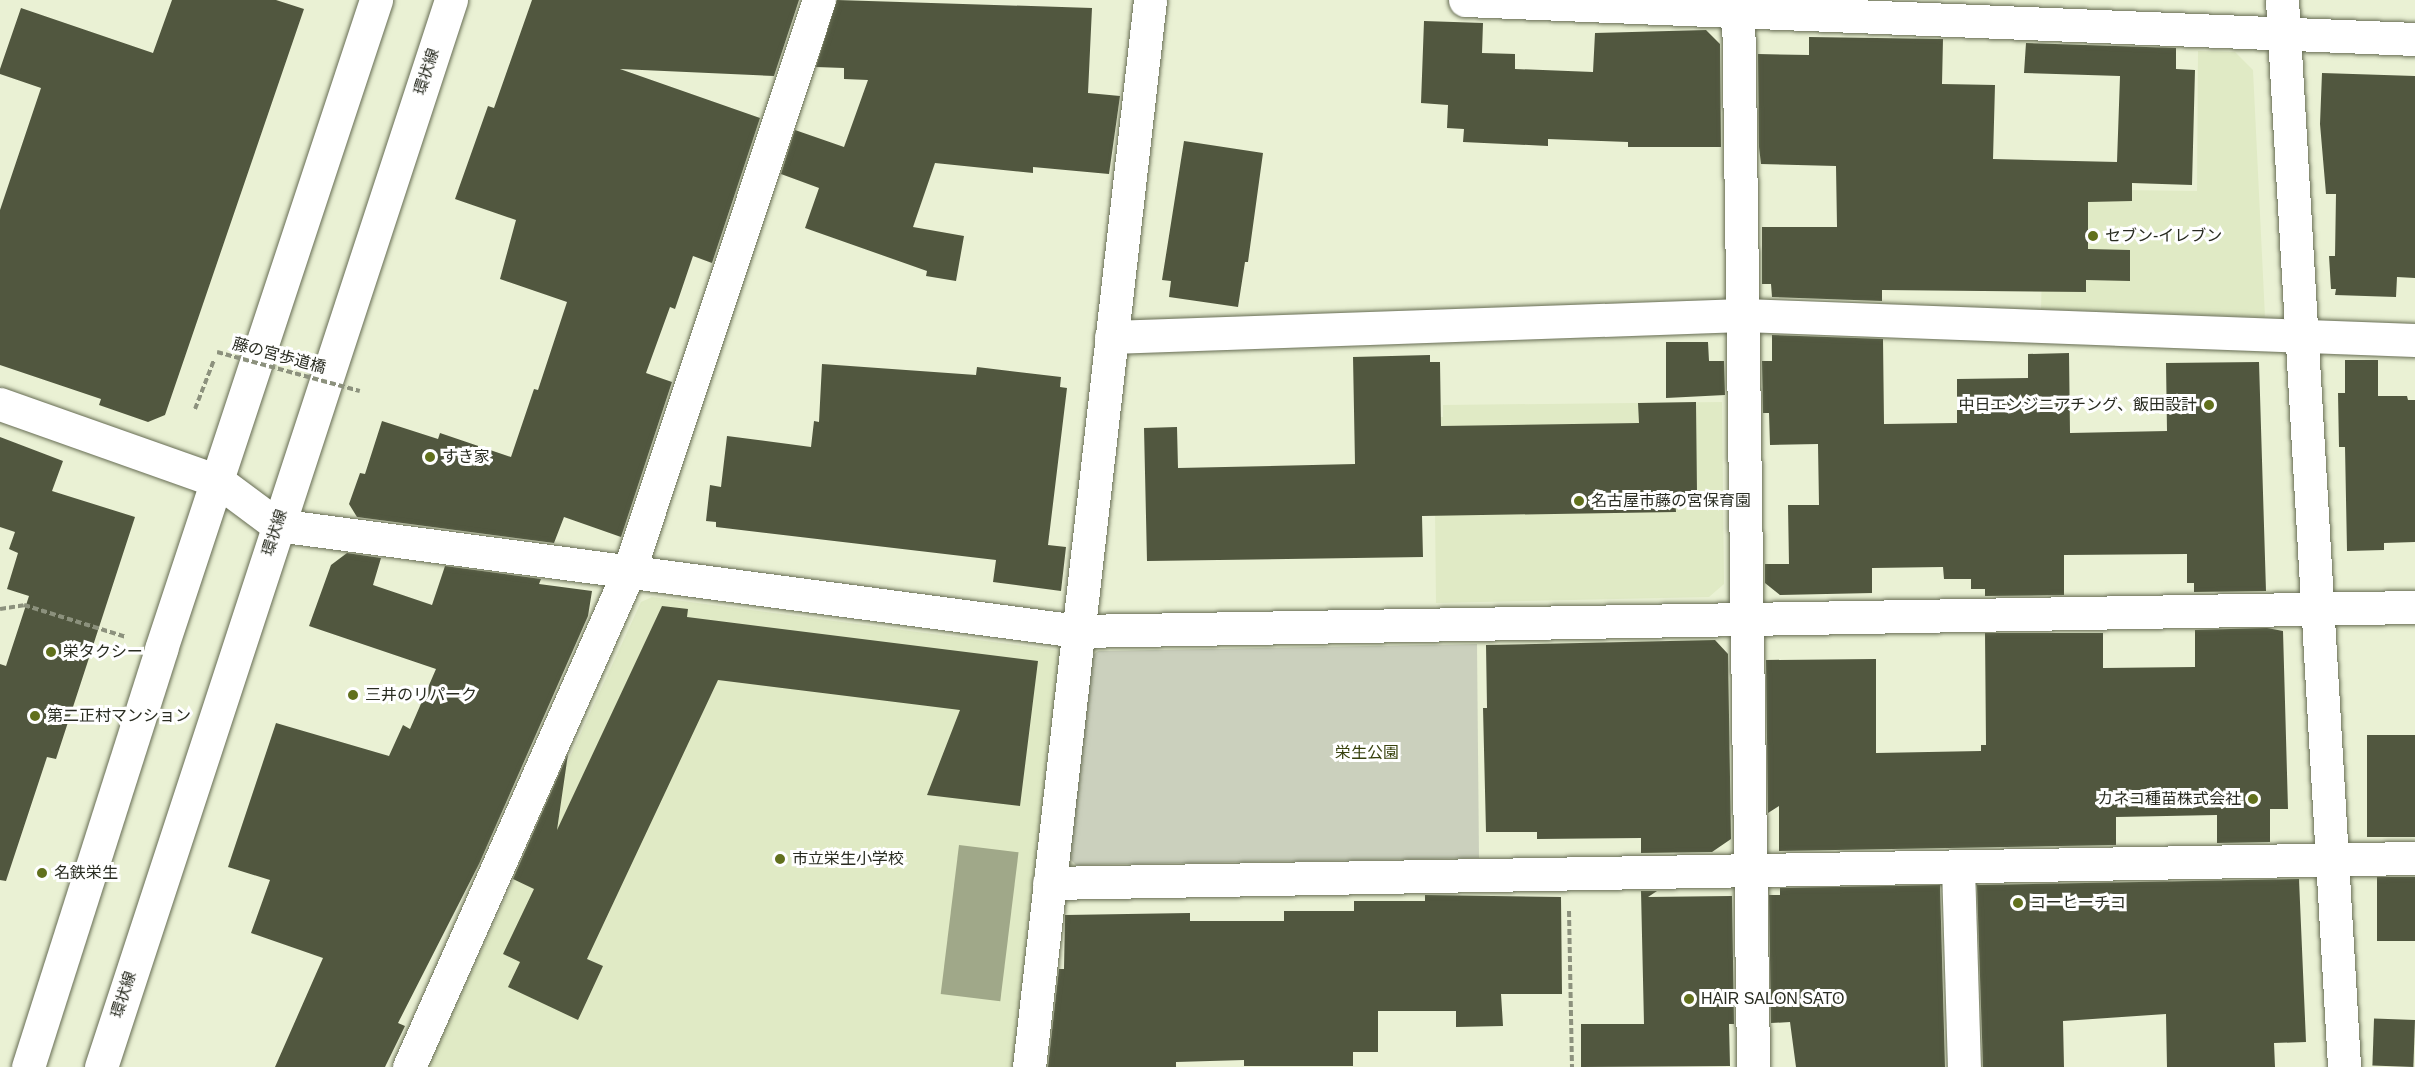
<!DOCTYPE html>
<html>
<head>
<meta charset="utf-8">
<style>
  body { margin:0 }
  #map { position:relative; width:2415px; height:1067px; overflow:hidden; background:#eaf1d4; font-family:Helvetica,"Noto Sans JP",sans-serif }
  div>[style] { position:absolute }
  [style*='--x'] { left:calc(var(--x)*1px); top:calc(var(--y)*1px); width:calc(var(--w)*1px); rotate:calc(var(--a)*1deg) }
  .built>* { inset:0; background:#e0eac5 }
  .green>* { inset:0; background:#cbd0bd }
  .water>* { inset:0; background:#a0a889; transform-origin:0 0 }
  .building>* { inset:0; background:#51573f; transform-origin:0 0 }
  .path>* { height:4px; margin-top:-2px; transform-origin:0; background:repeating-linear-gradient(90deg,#8c917d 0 6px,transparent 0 9px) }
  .roads { filter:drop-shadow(0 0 2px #666c53) drop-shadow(0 0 2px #666c53) }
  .minor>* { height:33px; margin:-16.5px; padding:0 16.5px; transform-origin:16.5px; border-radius:16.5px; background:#fff }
  .major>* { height:33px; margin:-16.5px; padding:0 16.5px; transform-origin:16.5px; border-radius:16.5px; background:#fff }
  .path-bridge>* { height:4px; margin-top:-2px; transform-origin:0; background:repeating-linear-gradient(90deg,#8c917d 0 6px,transparent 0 9px) }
  .dots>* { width:16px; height:16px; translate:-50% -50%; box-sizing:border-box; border:3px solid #fff; border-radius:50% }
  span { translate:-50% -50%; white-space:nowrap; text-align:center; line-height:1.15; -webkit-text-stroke:6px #fff; paint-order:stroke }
  .street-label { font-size:16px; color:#292c21 }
  .poi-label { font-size:16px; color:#292c21 }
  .left { translate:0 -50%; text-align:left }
  .right { translate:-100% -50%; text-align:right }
  .park-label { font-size:16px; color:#37410c }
</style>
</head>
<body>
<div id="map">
  <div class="built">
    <i style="clip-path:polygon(2198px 51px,2235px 52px,2253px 70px,2265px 317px,2041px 309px,2044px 189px,2197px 191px)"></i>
    <i style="clip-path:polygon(1722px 402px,1724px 584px,1709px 597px,1436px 603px,1434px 417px,1443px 417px,1443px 405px)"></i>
    <i style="clip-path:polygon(652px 597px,1061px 651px,1014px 1067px,428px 1067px,641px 602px)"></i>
  </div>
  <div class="green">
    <i style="clip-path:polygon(1477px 644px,1479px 858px,1076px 865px,1065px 854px,1088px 659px,1098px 651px)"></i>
  </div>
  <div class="water">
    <i style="left:959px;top:845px;width:60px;height:150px;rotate:7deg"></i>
  </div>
  <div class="building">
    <i style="clip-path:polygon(172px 0,276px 0,304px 9px,165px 415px,148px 422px,99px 405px,101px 399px,0 365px,0 210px,41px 88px,0 74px,0 69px,21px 8px,153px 53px)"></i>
    <i style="clip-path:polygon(532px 0,799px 0,774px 76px,620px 69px,760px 118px,712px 263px,693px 256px,675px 309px,670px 307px,646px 373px,672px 382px,621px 537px,564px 517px,554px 543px,357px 517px,349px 504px,360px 473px,365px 474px,382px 421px,438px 439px,440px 433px,511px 457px,534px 389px,538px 390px,567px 302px,500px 279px,516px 220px,455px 199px,488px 106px,494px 108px)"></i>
    <i style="clip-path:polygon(837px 0,1092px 8px,1088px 93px,1120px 96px,1109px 174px,1033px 167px,1033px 173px,935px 163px,913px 227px,964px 236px,956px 281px,926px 276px,927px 271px,805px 228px,819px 188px,781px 174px,795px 130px,844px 147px,868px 80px,844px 79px,844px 68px,816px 67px)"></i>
    <i style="clip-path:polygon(1424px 21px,1483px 23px,1482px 53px,1515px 54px,1515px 69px,1593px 72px,1595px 33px,1706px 30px,1720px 44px,1721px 147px,1628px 147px,1628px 142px,1548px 139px,1548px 146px,1463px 142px,1464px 129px,1447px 128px,1448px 105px,1421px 103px)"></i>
    <i style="clip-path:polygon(1809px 37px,1943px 39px,1942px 84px,1995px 85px,1993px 159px,2117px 162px,2120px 76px,2024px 73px,2026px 43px,2176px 48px,2176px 69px,2195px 70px,2192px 185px,2132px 183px,2132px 201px,2088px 202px,2088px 249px,2130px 250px,2130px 281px,2086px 280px,2086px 292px,1882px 290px,1882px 301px,1772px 297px,1771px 284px,1762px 284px,1762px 227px,1837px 227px,1836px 166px,1761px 164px,1759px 147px,1758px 54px,1809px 55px)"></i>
    <i style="clip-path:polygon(2322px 73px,2415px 76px,2415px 278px,2397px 277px,2396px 297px,2335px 295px,2336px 289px,2331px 289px,2329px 256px,2335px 256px,2336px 194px,2326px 194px,2320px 124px)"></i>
    <i style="clip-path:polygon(1184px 141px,1263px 153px,1248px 262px,1245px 262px,1238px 307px,1169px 297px,1171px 281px,1162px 280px)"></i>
    <i style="clip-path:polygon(1772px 335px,1883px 339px,1884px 424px,1957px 423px,1957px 379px,2028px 378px,2028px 354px,2069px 353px,2070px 433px,2167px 431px,2166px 363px,2259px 362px,2266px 591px,2194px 592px,2194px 583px,2187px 583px,2187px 554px,2064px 555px,2064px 595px,1985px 596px,1985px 589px,1971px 589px,1971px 579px,1944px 579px,1943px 567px,1872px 568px,1872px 593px,1780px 595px,1765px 583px,1765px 564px,1789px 564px,1788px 505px,1819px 505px,1818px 444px,1770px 445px,1769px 413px,1763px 413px,1762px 361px,1772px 361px)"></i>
    <i style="clip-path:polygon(1666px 342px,1708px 342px,1709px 361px,1724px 361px,1725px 395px,1666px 398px)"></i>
    <i style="clip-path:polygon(1430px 355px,1430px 362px,1440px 362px,1441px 426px,1639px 423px,1638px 403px,1696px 402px,1697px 493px,1683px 493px,1683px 498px,1675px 498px,1676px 512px,1422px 516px,1423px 557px,1147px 561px,1144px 428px,1177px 427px,1178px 468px,1355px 464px,1353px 357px)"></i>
    <i style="clip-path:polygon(2345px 360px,2378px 360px,2378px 396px,2407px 396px,2408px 400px,2415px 400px,2415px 542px,2384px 543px,2384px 550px,2347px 551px,2345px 447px,2339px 447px,2338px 393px,2345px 393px)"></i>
    <i style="clip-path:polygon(822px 364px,976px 375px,977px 367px,1061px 377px,1060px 387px,1067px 388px,1048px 545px,1066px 547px,1061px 591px,993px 582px,996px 560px,716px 527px,716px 522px,706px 521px,710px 485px,721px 487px,727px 436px,811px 447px,814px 421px,819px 422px)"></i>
    <i style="clip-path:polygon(0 437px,63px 461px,52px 491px,135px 517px,56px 759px,47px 757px,6px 881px,0 880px,0 664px,6px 666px,29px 596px,7px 589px,18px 553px,9px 549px,15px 532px,0 527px)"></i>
    <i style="clip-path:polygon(347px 553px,381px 558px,373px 585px,432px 605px,445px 566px,541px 579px,539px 584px,592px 591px,588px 616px,479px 864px,398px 1023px,405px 1026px,385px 1067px,275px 1067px,323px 958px,251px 933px,270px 880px,228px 867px,276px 723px,389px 756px,403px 725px,410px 729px,436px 669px,309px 626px,331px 565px)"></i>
    <i style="clip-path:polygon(662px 606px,688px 609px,687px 617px,1038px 661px,1020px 806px,927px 795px,960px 710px,718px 680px,587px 959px,603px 966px,578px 1020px,508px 987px,520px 962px,503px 954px,534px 889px,513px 879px,568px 754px,557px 830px)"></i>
    <i style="clip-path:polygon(2267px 628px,2283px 631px,2288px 809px,2270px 809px,2270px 842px,2217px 843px,2217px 815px,2116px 817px,2116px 845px,1779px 851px,1779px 806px,1768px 813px,1766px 660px,1876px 659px,1876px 753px,1981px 751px,1981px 745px,1986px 745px,1985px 633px,2103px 633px,2103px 668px,2195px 667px,2195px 630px)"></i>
    <i style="clip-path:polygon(1715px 640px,1728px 654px,1731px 839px,1712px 852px,1641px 853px,1641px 838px,1537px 839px,1537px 832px,1486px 832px,1483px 708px,1487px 708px,1486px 645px)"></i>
    <i style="left:2367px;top:735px;width:48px;height:102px"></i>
    <i style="left:2377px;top:877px;width:38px;height:64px"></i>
    <i style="clip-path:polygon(2299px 879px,2306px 1042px,2274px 1043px,2275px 1067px,2167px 1067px,2166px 1014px,2063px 1021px,2064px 1067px,1983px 1067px,1977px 885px)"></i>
    <i style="clip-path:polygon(1940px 885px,1945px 1067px,1796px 1067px,1790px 1022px,1771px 1023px,1769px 895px,1780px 895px,1780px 888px)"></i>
    <i style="clip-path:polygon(1641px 891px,1657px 891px,1648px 897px,1732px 896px,1734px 1024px,1729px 1024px,1730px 1066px,1581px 1067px,1581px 1024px,1644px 1024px)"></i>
    <i style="clip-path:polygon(1425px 895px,1561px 897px,1562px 994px,1501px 994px,1503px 1026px,1456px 1027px,1456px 1011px,1378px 1011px,1378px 1052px,1353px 1052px,1353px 1066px,1244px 1066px,1244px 1060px,1176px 1062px,1176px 1067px,1048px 1067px,1059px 969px,1064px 969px,1065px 915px,1190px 913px,1190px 921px,1284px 921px,1284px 911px,1354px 911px,1354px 901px,1425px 901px)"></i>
    <i style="left:2415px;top:1020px;width:47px;height:41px;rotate:92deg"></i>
  </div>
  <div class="path">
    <i style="--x:195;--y:409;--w:53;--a:-68.8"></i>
    <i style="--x:0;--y:609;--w:24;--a:-9"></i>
    <i style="--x:24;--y:605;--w:107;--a:17.4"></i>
    <i style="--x:1569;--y:911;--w:156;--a:88.9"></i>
  </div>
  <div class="roads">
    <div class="minor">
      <i style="--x:1465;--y:0;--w:951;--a:2.35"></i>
      <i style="--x:1738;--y:0;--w:1067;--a:89.19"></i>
      <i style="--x:2282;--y:0;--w:1069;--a:86.67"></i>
      <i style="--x:1111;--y:337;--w:632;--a:-1.99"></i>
      <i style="--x:1743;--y:315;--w:672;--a:2.13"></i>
      <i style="--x:0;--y:404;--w:231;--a:19.5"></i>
      <i style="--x:218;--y:481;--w:74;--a:36.7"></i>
      <i style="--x:277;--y:525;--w:808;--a:7.54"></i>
      <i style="--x:1078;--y:631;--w:1337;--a:-1.03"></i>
      <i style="--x:1958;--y:867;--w:200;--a:88.3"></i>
      <i style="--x:1049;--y:883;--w:1366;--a:-1.05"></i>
      <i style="--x:409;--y:1067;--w:543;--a:-66.08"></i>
      <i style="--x:629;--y:571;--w:602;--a:-71.6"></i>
      <i style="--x:1029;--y:1067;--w:1074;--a:-83.53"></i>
    </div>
    <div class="major">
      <i style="--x:28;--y:1067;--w:439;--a:-72.3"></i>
      <i style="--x:161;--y:649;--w:684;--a:-71.67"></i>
      <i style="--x:101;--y:1067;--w:1123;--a:-71.84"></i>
    </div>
  </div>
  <div class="path-bridge">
    <i style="--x:217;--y:352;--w:148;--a:15.3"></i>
  </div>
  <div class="dots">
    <i style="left:2093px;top:236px;background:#61701c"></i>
    <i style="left:2209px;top:405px;background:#61701c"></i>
    <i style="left:430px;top:457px;background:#61701c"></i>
    <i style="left:1579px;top:501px;background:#61701c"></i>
    <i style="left:51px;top:652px;background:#61701c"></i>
    <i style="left:353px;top:695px;background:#61701c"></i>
    <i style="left:35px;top:716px;background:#61701c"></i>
    <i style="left:2253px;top:799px;background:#61701c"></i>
    <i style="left:780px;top:859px;background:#61701c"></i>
    <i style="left:42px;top:873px;background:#61701c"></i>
    <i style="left:2018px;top:903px;background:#61701c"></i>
    <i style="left:1689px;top:999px;background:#61701c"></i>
  </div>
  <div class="street-label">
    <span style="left:427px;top:72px;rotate:-72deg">環状線</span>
    <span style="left:279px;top:356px;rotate:15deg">藤の宮歩道橋</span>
    <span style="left:275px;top:533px;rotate:-72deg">環状線</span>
    <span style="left:124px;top:995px;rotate:-72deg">環状線</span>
  </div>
  <div class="poi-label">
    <span class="left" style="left:2105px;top:236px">セブン-イレブン</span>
    <span class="right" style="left:2197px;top:405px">中日エンジニアチング、飯田設計</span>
    <span class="left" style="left:442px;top:457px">すき家</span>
    <span class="left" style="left:1591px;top:501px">名古屋市藤の宮保育園</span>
    <span class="left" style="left:63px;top:652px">栄タクシー</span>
    <span class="left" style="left:365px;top:695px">三井のリパーク</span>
    <span class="left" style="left:47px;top:716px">第二正村マンション</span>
    <span class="right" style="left:2241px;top:799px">カネコ種苗株式会社</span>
    <span class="left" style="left:792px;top:859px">市立栄生小学校</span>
    <span class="left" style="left:54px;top:873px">名鉄栄生</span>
    <span class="left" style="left:2030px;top:903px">コーヒーチコ</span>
    <span class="left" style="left:1701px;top:999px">HAIR SALON SATO</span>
  </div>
  <div class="park-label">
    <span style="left:1367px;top:753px">栄生公園</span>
  </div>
</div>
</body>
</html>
